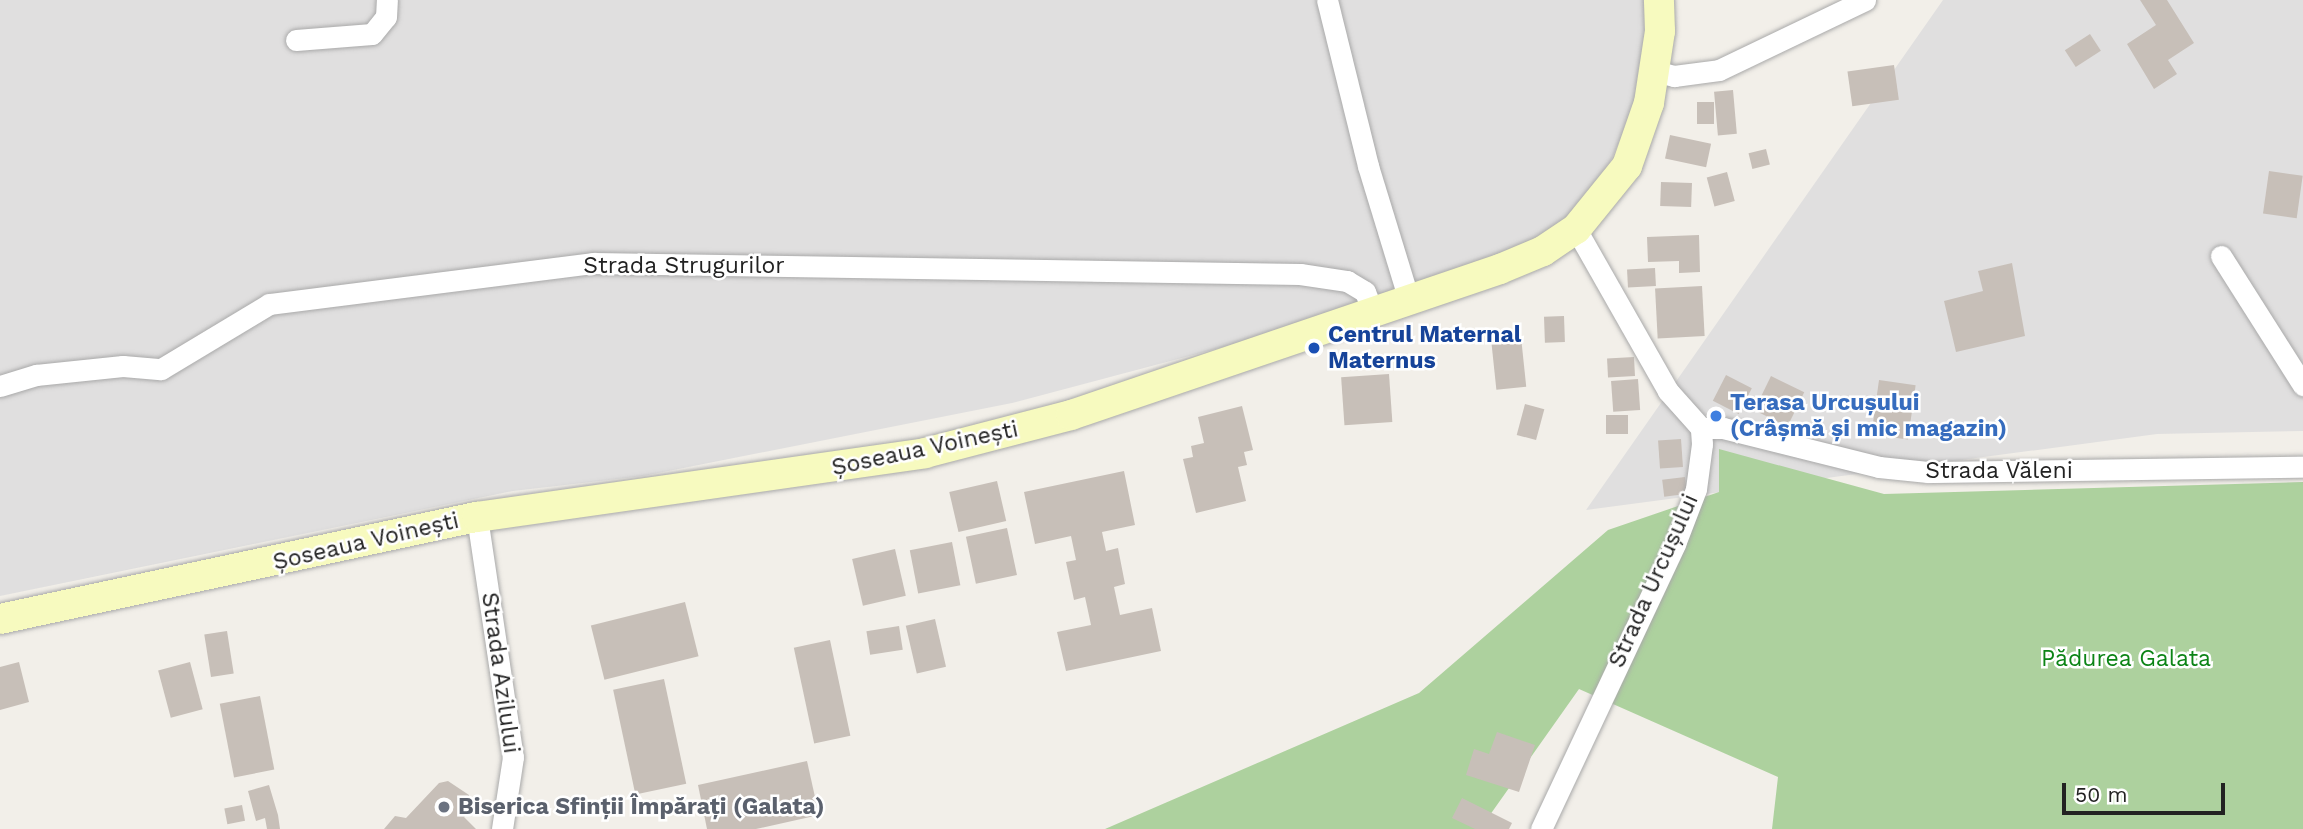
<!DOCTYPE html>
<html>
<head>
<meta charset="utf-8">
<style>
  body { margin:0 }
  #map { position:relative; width:2303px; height:829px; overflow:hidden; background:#f2efe9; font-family:"Work Sans",sans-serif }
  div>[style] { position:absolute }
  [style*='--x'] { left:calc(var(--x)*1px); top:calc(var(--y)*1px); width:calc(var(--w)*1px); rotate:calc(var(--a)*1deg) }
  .residential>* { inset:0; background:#e0dfdf }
  .forest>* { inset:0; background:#add19e }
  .building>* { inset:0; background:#c7bfb8; transform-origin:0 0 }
  .roads { filter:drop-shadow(0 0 2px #a9a9a9) drop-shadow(0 0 2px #a9a9a9) }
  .street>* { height:21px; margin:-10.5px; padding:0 10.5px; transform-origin:10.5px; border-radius:10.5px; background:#fff }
  .secondary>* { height:30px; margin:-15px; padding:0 15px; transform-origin:15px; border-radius:15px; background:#f7fabf }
  .dots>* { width:19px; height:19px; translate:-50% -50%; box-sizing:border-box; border:4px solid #fff; border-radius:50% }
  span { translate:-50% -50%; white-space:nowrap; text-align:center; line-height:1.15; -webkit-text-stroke:5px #fff; paint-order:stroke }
  .street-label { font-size:23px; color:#222 }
  .transit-label { font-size:23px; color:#164399; font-weight:700 }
  .left { translate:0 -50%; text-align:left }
  .shop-label { font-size:23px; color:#366cbe; font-weight:700 }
  .park-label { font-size:23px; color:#0c8416 }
  .worship-label { font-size:23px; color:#5b616d; font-weight:700 }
  .scale { position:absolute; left:2062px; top:783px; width:163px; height:32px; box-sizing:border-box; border:4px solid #222; border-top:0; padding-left:9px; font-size:21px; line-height:24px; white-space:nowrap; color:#222; -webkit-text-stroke:5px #fff; paint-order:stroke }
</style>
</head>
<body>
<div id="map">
  <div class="residential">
    <i style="clip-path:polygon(0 0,1647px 0,1648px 12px,1637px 102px,1602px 180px,1578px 209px,1542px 237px,1478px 267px,1295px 328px,1012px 403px,643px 476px,513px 491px,0 596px)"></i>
    <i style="clip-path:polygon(1943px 0,2303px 0,2303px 431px,2157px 434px,1586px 510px)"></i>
  </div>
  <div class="forest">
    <i style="clip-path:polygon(1719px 449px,1884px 494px,2303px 482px,2303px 829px,1772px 829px,1778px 777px,1579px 689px,1480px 829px,1105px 829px,1419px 693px,1608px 530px,1719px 492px)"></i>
  </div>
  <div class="building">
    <i style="clip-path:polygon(2140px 0,2167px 0,2194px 43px,2168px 60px,2177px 74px,2154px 89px,2127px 44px,2156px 25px)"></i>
    <i style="left:2090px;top:34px;width:20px;height:30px;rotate:57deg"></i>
    <i style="left:1894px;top:65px;width:35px;height:47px;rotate:82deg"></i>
    <i style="left:1733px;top:90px;width:44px;height:19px;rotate:85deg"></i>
    <i style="left:1697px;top:102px;width:17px;height:22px"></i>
    <i style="left:1670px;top:135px;width:42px;height:24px;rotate:12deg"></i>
    <i style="left:1766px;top:149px;width:16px;height:18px;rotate:76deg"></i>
    <i style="left:2269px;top:171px;width:34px;height:43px;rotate:8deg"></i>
    <i style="left:1727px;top:172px;width:30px;height:21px;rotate:75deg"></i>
    <i style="left:1661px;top:182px;width:31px;height:24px;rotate:2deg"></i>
    <i style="clip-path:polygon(1699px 235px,1700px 272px,1679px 273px,1679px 261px,1648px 262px,1647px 237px)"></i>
    <i style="clip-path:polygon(2012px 263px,2025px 336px,1956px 352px,1944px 301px,1983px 291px,1978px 271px)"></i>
    <i style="left:1655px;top:268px;width:18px;height:28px;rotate:87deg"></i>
    <i style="left:1702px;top:286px;width:50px;height:47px;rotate:87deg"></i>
    <i style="left:1564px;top:316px;width:26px;height:20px;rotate:88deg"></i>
    <i style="left:1521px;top:337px;width:50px;height:30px;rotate:84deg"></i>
    <i style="left:1634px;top:357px;width:19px;height:27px;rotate:87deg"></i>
    <i style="left:1389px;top:374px;width:48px;height:48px;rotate:86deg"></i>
    <i style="left:1726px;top:375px;width:29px;height:29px;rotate:27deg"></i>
    <i style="left:1771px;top:376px;width:37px;height:38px;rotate:26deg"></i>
    <i style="left:1638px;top:379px;width:31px;height:27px;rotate:86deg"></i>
    <i style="left:1879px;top:380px;width:37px;height:55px;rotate:8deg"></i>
    <i style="left:1525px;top:404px;width:20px;height:32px;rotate:15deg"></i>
    <i style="clip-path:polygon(1242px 406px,1253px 450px,1244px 452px,1247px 465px,1238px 467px,1246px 501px,1196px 513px,1183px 459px,1193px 457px,1191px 446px,1204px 443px,1198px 417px)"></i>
    <i style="left:1606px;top:415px;width:22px;height:19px"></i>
    <i style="left:1681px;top:439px;width:28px;height:23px;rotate:86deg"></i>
    <i style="clip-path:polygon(1124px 471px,1135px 525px,1102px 532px,1106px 551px,1118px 548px,1125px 584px,1114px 587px,1120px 615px,1152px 608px,1161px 651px,1066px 671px,1057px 632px,1091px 625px,1085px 597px,1074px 600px,1066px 562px,1076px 560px,1071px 536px,1035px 544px,1024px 492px)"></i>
    <i style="left:1685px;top:477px;width:17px;height:23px;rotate:83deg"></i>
    <i style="left:997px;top:481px;width:41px;height:49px;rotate:77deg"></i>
    <i style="left:1007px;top:528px;width:48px;height:42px;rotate:78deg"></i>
    <i style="left:952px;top:542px;width:44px;height:43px;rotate:79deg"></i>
    <i style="left:895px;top:549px;width:48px;height:44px;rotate:77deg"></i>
    <i style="left:685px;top:602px;width:56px;height:97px;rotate:76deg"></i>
    <i style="left:935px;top:619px;width:49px;height:30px;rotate:77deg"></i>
    <i style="left:899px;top:626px;width:24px;height:33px;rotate:81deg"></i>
    <i style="left:227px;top:631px;width:43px;height:23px;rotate:81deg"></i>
    <i style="left:830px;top:640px;width:98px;height:37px;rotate:78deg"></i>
    <i style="clip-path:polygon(19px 662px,29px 702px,0 710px,0 667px)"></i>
    <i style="left:190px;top:662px;width:49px;height:33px;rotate:75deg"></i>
    <i style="left:664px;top:679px;width:107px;height:52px;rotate:78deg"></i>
    <i style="left:260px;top:696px;width:75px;height:41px;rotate:79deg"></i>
    <i style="clip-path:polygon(1497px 732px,1535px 745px,1519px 792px,1466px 775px,1474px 749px,1489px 754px)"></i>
    <i style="clip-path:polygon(807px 761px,819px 815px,756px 829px,707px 829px,698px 785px)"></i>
    <i style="clip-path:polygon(448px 781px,469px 795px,470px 811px,464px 817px,476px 829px,384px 829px,395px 816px,406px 818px,439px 783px)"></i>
    <i style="clip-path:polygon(269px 785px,278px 815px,280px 829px,267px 829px,265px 818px,256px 821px,248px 791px)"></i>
    <i style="clip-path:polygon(1462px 798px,1512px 823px,1509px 829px,1475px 829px,1452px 818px)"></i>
    <i style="left:242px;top:805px;width:16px;height:18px;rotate:79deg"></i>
  </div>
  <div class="roads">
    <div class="street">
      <i style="--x:1327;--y:0;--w:171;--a:76.1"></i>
      <i style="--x:1368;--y:166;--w:140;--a:73"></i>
      <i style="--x:296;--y:40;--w:76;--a:-4.5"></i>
      <i style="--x:372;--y:34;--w:22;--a:-51"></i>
      <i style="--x:386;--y:17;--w:17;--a:-87"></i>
      <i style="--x:1655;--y:71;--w:20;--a:15"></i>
      <i style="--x:1674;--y:76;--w:45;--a:-7.6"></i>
      <i style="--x:1719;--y:70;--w:162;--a:-25.6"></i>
      <i style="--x:2221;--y:256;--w:153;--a:57.6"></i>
      <i style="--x:0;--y:386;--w:38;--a:-17"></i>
      <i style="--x:36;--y:375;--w:87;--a:-5.9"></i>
      <i style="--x:123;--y:366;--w:38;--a:5"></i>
      <i style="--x:161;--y:369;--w:126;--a:-31"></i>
      <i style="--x:269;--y:304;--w:327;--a:-7.2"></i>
      <i style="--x:593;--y:263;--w:707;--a:0.89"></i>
      <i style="--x:1300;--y:274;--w:48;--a:8.5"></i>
      <i style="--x:1347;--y:281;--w:21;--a:31"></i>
      <i style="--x:1365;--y:292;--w:22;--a:68"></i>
      <i style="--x:1701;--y:428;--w:22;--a:0"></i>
      <i style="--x:1723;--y:428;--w:161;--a:14"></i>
      <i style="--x:1879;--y:467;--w:49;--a:5.8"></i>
      <i style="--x:1928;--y:472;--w:375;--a:-0.8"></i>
      <i style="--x:477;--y:517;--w:243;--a:81.5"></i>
      <i style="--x:513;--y:757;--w:73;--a:98.7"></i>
      <i style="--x:1541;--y:829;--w:315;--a:-64.8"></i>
      <i style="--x:1675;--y:544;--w:59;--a:-69.1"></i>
      <i style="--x:1696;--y:489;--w:45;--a:-82.4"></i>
      <i style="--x:1702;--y:444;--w:16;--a:-94"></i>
      <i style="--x:1701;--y:428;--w:50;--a:-131.7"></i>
      <i style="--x:1668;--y:391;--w:186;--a:-119.6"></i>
    </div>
    <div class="secondary">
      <i style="--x:0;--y:619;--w:488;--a:-12.1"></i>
      <i style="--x:477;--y:517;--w:453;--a:-8.1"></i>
      <i style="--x:925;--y:453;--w:151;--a:-14.6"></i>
      <i style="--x:1071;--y:415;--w:453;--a:-18.8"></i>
      <i style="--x:1500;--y:269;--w:47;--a:-22.7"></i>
      <i style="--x:1543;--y:251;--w:40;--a:-34"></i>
      <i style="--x:1576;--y:229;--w:81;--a:-51"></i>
      <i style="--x:1627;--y:166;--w:67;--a:-70.8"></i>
      <i style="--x:1649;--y:103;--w:73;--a:-81.3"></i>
      <i style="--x:1660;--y:31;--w:31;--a:-92"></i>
    </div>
  </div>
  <div class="dots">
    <i style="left:1314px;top:348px;background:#1a4fb4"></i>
    <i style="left:1716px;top:416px;background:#3f7fe0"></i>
    <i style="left:444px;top:807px;background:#6b7280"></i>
  </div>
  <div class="street-label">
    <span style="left:684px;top:266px">Strada Strugurilor</span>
    <span style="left:925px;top:449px;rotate:-12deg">Șoseaua Voinești</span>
    <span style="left:1999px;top:471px">Strada Văleni</span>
    <span style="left:366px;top:542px;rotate:-13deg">Șoseaua Voinești</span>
    <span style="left:1654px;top:581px;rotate:-66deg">Strada Urcușului</span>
    <span style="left:500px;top:673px;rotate:82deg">Strada Azilului</span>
  </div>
  <div class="transit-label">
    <span class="left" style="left:1328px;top:348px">Centrul Maternal<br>Maternus</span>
  </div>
  <div class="shop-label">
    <span class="left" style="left:1730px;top:416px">Terasa Urcușului<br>(Crâșmă și mic magazin)</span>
  </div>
  <div class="park-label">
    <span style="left:2126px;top:659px">Pădurea Galata</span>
  </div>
  <div class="worship-label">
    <span class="left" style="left:458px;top:807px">Biserica Sfinții Împărați (Galata)</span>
  </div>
  <div class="scale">50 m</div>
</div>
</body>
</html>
